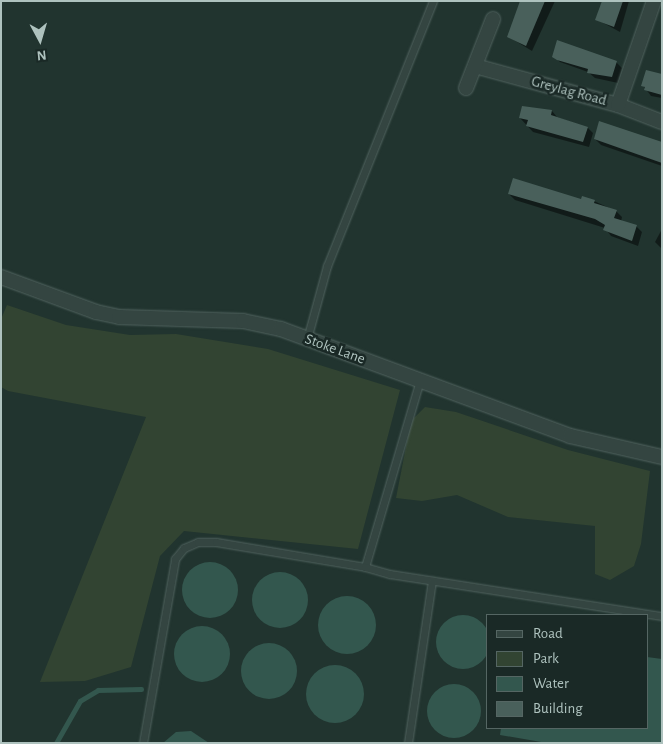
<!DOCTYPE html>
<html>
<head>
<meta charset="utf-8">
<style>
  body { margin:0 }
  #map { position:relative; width:663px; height:744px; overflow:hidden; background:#21342f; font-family:"Alegreya Sans",sans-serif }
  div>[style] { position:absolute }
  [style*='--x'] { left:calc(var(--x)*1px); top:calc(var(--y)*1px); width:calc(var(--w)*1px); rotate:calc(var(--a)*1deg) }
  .green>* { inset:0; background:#324432 }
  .water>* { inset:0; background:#33574e }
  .round { border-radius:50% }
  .shadow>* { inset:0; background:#0007 }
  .stream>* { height:4.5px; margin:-2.25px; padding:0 2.25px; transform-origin:2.25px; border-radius:2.25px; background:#33574e }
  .building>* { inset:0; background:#49605b }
  .roads { filter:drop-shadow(0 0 1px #51635f) drop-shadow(0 0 1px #51635f) }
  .lane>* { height:7px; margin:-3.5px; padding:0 3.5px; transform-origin:3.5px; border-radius:3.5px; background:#344541 }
  .street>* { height:14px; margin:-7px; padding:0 7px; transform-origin:7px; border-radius:7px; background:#344541 }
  span { translate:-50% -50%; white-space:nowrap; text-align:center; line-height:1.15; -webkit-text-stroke:5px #1a2926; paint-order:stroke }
  .street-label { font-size:15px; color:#aec2be }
  .frame { position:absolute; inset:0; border:2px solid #aec2be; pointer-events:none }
  .legend { position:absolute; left:486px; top:614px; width:162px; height:115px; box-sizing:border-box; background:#1a2926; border:1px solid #556663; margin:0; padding:6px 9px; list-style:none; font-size:15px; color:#aec2be }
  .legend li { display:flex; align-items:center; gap:10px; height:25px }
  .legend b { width:25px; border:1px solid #556663 }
  .north { position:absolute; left:15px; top:15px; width:50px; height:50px; -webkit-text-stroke:4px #1a2926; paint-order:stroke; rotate:174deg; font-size:14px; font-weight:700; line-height:20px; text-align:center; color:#aec2be }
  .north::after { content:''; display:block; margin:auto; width:18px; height:22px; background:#aec2be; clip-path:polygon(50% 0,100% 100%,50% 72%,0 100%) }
</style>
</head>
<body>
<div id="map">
  <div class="green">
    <i style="clip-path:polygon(7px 305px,66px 325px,130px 335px,176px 334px,268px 349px,400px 390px,358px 549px,184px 531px,160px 556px,131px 667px,85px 681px,40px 682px,146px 417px,8px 391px,1px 387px,1px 319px)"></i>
    <i style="clip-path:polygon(425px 407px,456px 412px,568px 450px,650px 471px,641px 544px,634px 566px,610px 580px,595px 574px,595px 526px,508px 517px,457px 495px,422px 501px,396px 498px,411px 421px)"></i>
  </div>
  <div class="water">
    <i class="round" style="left:182px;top:562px;width:56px;height:56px"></i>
    <i class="round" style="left:252px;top:572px;width:56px;height:56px"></i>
    <i class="round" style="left:318px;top:596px;width:58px;height:58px"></i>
    <i class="round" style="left:436px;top:615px;width:54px;height:54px"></i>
    <i class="round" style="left:174px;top:626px;width:56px;height:56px"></i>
    <i class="round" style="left:241px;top:643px;width:56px;height:56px"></i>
    <i style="clip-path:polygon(647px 657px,662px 659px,662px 743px,547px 743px,500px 735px,501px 728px,647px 728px)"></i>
    <i class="round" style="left:306px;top:665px;width:58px;height:58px"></i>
    <i class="round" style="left:427px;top:684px;width:54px;height:54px"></i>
    <i style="clip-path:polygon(191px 731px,209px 743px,163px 743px,176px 732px)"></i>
  </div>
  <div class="shadow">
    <i style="clip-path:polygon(524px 1px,555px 1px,532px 51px,509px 37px)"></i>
    <i style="clip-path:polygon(604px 1px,629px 1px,620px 32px,596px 19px)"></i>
    <i style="clip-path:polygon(554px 56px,616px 62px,622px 68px,618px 83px,595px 78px,588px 72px,560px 62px)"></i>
    <i style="clip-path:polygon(662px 75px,662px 98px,651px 96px,643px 85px)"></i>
    <i style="clip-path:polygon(552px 111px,557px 117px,588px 128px,593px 133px,589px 147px,533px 132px,520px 118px)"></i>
    <i style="clip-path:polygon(595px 139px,662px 145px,662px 166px,601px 145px)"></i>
    <i style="clip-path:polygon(509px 194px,594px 201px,616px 211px,622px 217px,621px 222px,636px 226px,642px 232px,638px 246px,611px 236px,605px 228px,515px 200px)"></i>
    <i style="clip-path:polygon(662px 229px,662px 249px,655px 242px)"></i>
  </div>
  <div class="stream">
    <i style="--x:56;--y:743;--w:48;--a:-60.3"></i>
    <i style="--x:80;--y:701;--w:21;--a:-31"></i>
    <i style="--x:98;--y:690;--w:43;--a:-1.3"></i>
  </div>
  <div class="building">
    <i style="clip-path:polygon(520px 1px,545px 1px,526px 46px,507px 37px)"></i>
    <i style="clip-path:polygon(602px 1px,623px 1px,614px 27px,595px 20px)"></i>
    <i style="clip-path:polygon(557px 40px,617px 61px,612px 77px,587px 73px,588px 69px,557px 60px,552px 57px)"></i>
    <i style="clip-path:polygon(646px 70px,662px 74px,662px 95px,644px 90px,645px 87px,641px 86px)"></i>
    <i style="clip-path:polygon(522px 106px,552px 110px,551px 115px,588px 127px,583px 142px,526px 126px,528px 120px,519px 118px)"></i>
    <i style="clip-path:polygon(599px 121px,662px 142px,662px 163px,594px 139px)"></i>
    <i style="clip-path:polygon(513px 178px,581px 199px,582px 196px,595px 200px,594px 203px,617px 210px,614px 218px,637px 225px,632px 241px,603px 230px,605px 225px,595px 219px,508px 194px)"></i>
  </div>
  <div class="roads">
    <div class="lane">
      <i style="--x:307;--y:339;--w:76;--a:-74.7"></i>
      <i style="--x:327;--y:266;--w:285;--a:-68.2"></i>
      <i style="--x:365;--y:567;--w:195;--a:-73.6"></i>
      <i style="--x:143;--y:743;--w:187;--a:-80.1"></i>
      <i style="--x:175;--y:559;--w:14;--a:-51"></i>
      <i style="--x:184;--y:548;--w:15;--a:-23"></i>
      <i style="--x:198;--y:542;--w:18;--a:0"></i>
      <i style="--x:216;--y:542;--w:151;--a:9.5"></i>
      <i style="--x:365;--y:567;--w:26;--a:16"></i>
      <i style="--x:390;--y:574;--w:275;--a:8.8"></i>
      <i style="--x:408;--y:743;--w:164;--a:-81.6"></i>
    </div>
    <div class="street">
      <i style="--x:475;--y:66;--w:148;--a:15.3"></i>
      <i style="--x:618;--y:105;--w:47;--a:21.1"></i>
      <i style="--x:466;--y:88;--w:74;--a:-68.6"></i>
      <i style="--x:618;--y:105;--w:110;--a:-70.9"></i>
      <i style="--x:1;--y:277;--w:101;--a:20.2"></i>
      <i style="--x:96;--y:312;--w:24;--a:12"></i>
      <i style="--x:119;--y:317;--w:124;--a:1.8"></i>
      <i style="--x:243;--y:321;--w:39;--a:12"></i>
      <i style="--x:281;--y:329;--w:308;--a:20.3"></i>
      <i style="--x:570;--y:436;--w:94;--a:12.9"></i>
    </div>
  </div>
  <div class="street-label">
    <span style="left:569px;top:91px;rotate:15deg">Greylag Road</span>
    <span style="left:335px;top:349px;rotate:20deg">Stoke Lane</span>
  </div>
  <div class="frame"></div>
  <ul class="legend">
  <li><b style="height:6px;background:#344541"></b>Road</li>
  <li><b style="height:14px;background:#324432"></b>Park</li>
  <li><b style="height:14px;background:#33574e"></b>Water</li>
  <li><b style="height:14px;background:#49605b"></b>Building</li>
  </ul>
  <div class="north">N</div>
</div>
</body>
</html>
